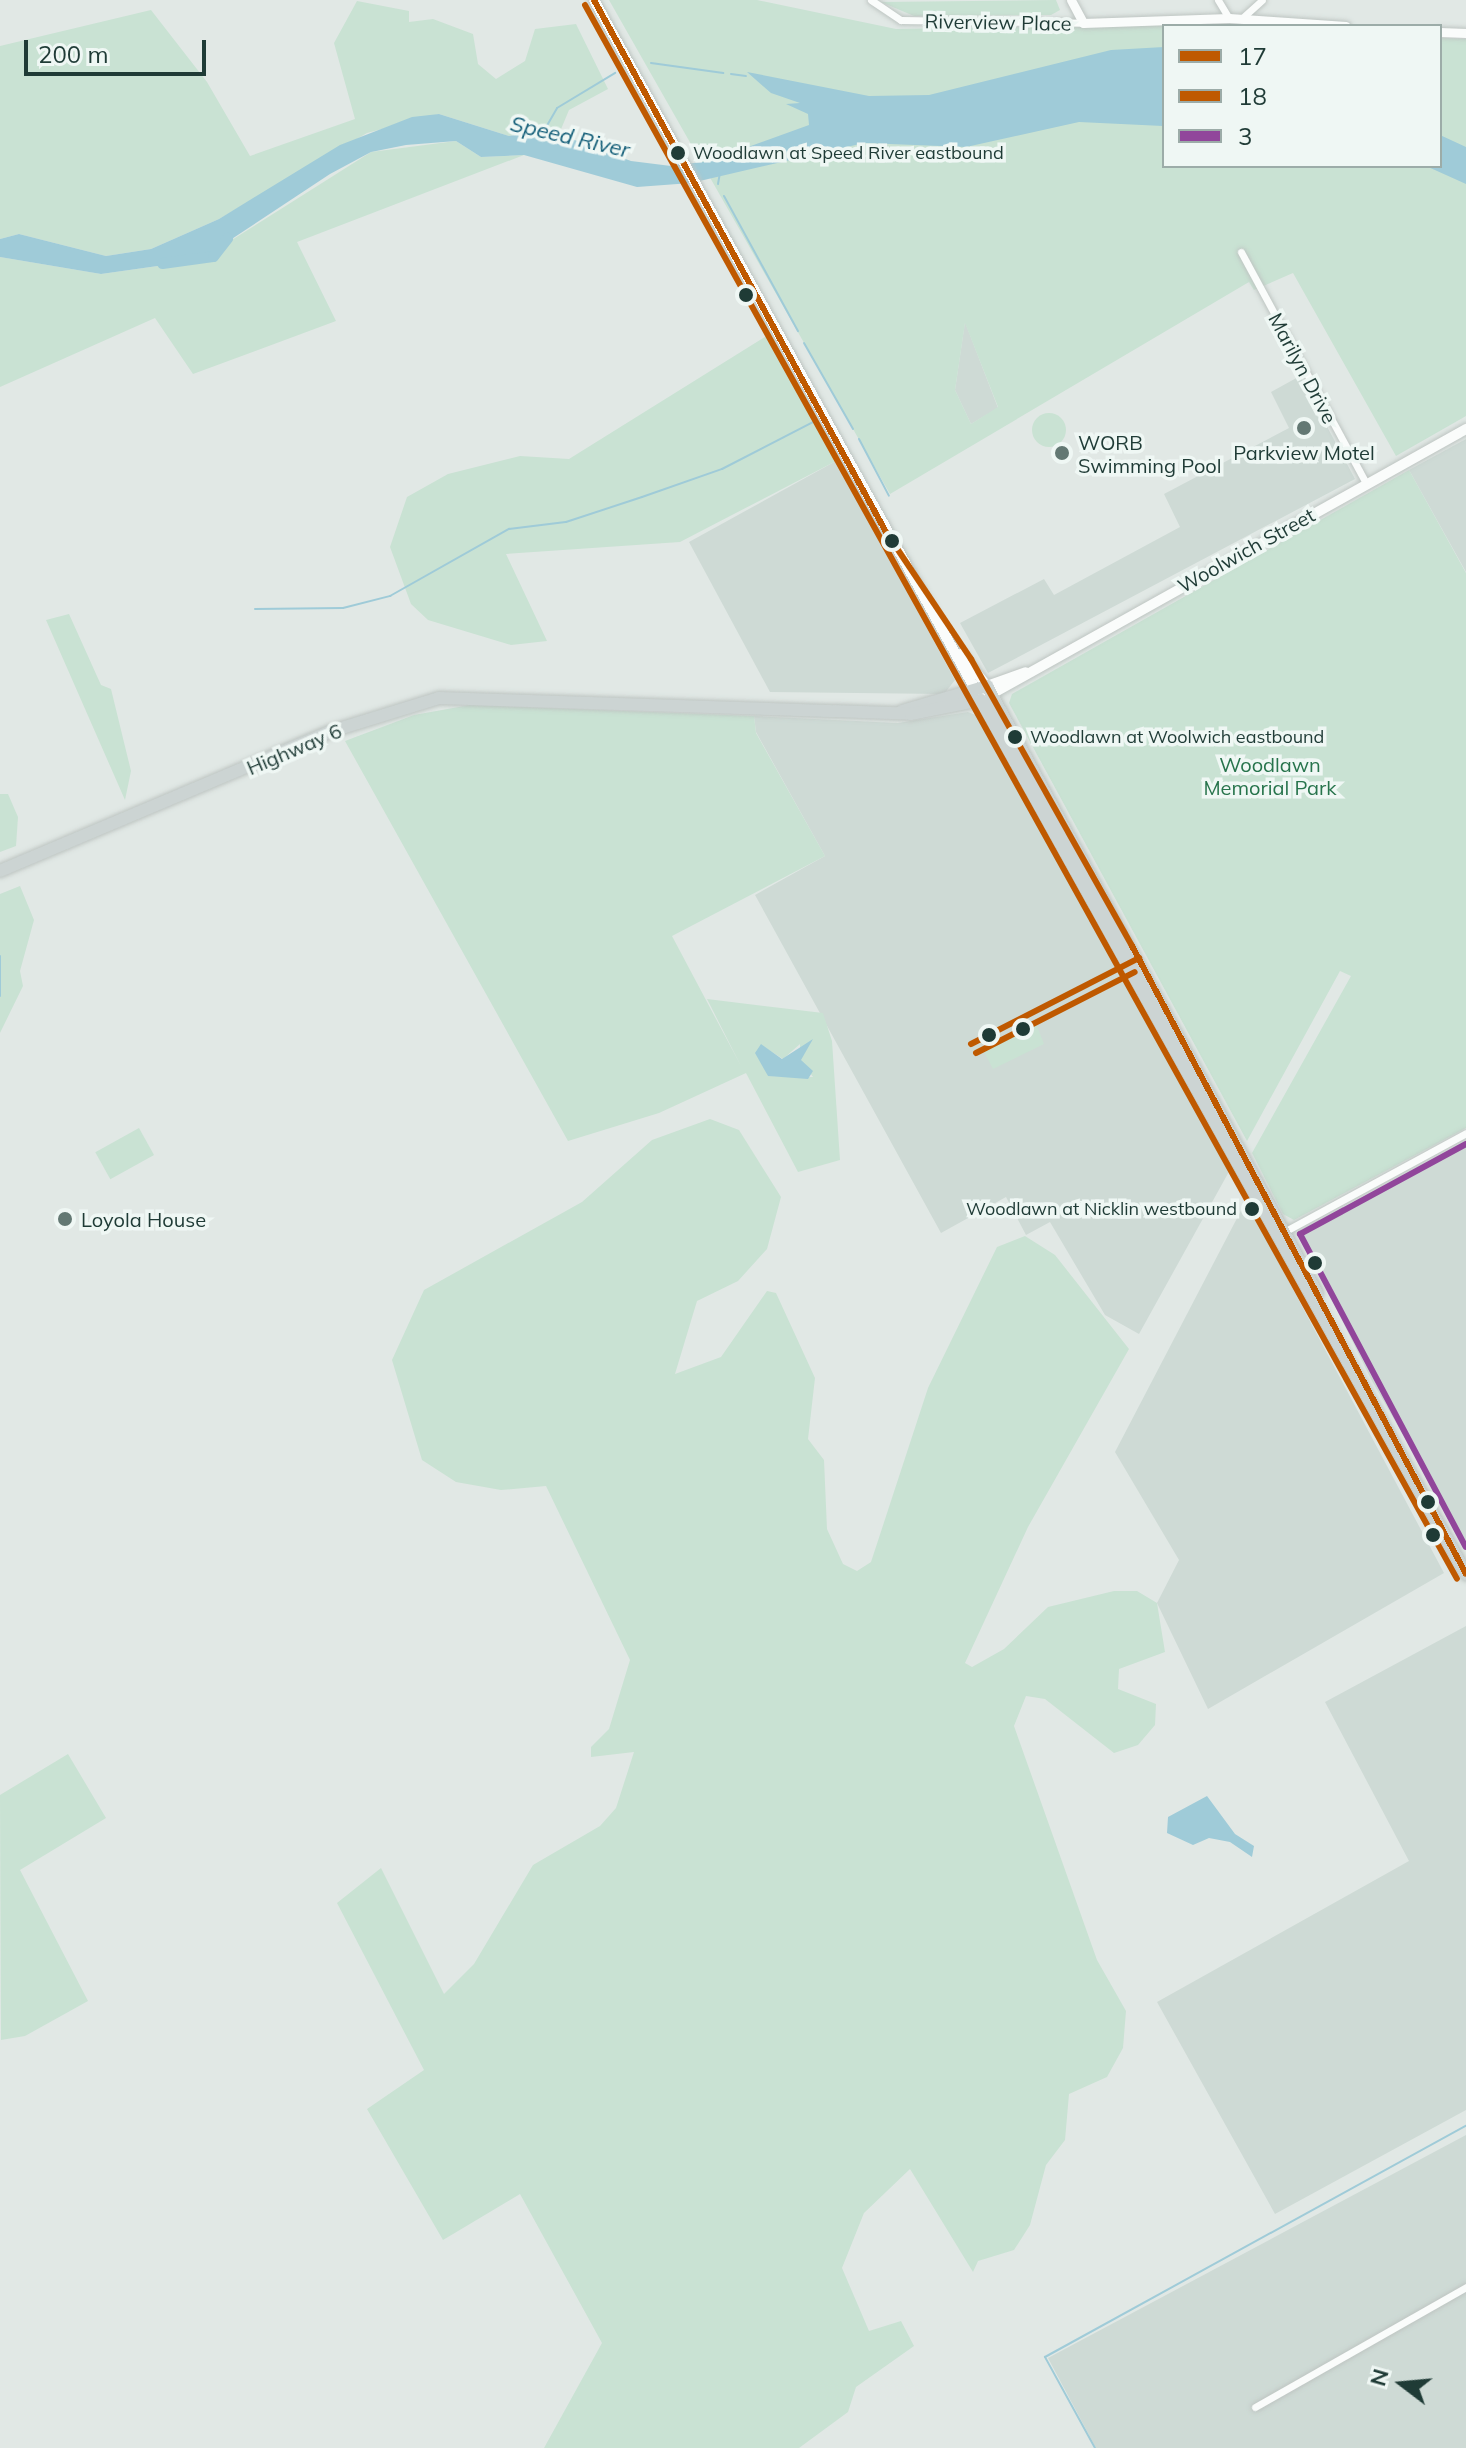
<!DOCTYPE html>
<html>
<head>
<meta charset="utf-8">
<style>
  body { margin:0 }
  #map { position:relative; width:1466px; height:2448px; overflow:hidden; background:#e1e8e5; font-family:Mulish,sans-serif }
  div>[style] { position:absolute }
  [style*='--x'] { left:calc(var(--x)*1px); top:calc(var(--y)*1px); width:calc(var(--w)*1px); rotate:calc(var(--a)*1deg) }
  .built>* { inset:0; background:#cedad5 }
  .green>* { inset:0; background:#c9e2d3; transform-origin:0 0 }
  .round { border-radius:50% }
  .water>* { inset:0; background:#9fcbd8 }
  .stream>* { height:2px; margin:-1px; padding:0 1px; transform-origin:1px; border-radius:1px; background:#9fcbd8 }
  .river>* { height:11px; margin:-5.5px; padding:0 5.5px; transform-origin:5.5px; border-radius:5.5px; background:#9fcbd8 }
  .roads { filter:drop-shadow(0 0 2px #bec5c2) drop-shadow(0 0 2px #bec5c2) }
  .minor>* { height:7px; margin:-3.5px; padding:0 3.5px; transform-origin:3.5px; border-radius:3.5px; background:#fafcfb }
  .tertiary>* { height:9px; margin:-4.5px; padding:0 4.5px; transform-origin:4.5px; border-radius:4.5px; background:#fafcfb }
  .secondary>* { height:10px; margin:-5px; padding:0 5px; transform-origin:5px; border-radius:5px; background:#fafcfb }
  .primary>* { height:12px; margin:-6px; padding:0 6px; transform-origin:6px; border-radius:6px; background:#ccd4d3 }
  .bus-1>* { height:6px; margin:-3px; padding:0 3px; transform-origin:3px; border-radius:3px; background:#bf5900 }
  .bus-2>* { height:6px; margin:-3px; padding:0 3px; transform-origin:3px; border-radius:3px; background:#bf5900 }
  .bus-3>* { height:6px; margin:-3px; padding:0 3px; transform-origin:3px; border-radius:3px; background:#91469b }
  .dots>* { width:22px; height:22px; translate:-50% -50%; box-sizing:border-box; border:4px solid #eff7f4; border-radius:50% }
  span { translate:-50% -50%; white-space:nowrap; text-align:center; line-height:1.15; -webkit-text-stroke:7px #eff7f4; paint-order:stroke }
  .bus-label { font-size:18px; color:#1f3b36 }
  .left { translate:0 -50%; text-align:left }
  .right { translate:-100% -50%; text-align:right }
  .street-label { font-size:20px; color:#1f3b36 }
  .poi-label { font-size:20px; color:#1f3b36 }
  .park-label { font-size:20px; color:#27744c }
  .water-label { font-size:22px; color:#16607a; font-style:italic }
  .legend { position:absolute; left:1162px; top:24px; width:280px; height:144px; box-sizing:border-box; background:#eff7f4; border:2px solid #9caca8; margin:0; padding:10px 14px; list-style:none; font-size:24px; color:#1f3b36 }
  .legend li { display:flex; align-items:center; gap:16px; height:40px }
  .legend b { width:40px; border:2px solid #9caca8 }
  .north { position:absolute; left:1362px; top:2344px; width:80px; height:80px; -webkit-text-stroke:6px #eff7f4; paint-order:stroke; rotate:286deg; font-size:22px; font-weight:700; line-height:32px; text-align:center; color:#1f3b36 }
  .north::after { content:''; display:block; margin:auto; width:28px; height:36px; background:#1f3b36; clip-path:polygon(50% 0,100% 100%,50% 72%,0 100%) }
  .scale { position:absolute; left:24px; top:40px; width:182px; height:36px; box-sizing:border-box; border:4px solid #1f3b36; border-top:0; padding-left:10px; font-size:24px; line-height:28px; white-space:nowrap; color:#1f3b36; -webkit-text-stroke:6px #eff7f4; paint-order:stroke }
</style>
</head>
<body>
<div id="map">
  <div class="built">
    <i style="clip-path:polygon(965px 322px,998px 408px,971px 424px,955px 390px)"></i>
    <i style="clip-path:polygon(1300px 376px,1355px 479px,988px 673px,960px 623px,1044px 579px,1054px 595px,1180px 527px,1164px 494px,1289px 428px,1271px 392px)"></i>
    <i style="clip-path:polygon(1466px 439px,1466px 572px,1409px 470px)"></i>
    <i style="clip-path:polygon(836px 461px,955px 680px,944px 694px,770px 692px,689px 542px)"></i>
    <i style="clip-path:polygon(968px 712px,978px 716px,1033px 808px,1231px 1168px,1139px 1334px,1105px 1315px,1050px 1222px,1026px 1235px,1006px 1197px,941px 1233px,755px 895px,825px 856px,756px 732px,754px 716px,898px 723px)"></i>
    <i style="clip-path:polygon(1466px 1143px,1466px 1544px,1372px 1381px,1298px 1231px)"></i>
    <i style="clip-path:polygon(1246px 1201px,1444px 1573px,1208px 1709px,1157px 1603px,1179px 1560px,1115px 1452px)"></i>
    <i style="clip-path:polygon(1466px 1626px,1466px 2110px,1275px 2214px,1157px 2002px,1409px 1861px,1325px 1702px)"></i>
    <i style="clip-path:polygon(1466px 2135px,1466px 2448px,1096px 2448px,1048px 2358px)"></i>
  </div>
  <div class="green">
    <i style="clip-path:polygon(evenodd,609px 0,757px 0,896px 29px,1221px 24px,1164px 26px,1164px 166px,1440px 166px,1440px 38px,1466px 39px,1466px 416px,1396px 456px,1293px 273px,1254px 290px,1249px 282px,890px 494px,609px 0,965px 323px,998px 407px,971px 424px,955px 390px,965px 323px)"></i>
    <i style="clip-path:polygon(1056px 0,1060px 10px,1051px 15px,914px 16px,881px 2px)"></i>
    <i style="clip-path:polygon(357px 1px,409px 11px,409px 22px,433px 19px,473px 34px,478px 64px,496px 79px,525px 61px,535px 29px,576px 24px,608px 89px,569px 110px,559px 134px,544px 129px,509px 136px,439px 114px,367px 133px,219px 219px,151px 249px,106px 256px,19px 234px,0 239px,0 46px,151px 10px,207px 82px,250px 156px,355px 119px,334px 43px)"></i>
    <i style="clip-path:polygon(456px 141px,481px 157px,524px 155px,297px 242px,336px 321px,193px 374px,155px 318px,0 387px,0 257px,101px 274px,200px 260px,371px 152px)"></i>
    <i style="clip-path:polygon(768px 335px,836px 461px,680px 542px,506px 554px,547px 641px,511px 645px,428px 620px,411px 604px,390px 547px,407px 497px,448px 474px,520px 456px,569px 459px)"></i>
    <i class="round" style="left:1032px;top:413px;width:34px;height:34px"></i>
    <i style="clip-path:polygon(1409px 470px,1466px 573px,1466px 1128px,1294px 1220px,1283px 1214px,1252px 1153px,1351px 976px,1340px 971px,1247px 1141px,1009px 703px,1012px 694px)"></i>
    <i style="clip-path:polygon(69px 614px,101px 685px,111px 689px,131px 771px,125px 800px,46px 620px)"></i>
    <i style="clip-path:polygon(evenodd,470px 705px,754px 716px,756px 733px,825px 856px,672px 936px,741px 1066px,707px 999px,823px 1013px,832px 1041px,840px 1160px,798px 1172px,746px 1073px,659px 1113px,568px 1141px,345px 741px,414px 715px,470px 705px,800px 1044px,800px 1060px,813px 1077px,768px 1076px,761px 1045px,783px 1059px,800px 1044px)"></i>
    <i style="clip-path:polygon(0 794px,8px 794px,18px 817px,16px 846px,0 852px)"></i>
    <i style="clip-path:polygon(20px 886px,34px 920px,20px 971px,23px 986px,0 1033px,0 894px)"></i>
    <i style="clip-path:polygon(1035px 1021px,1044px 1044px,993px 1069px,983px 1050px)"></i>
    <i style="clip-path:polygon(710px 1119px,739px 1130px,781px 1197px,767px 1249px,738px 1281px,697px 1301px,675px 1374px,721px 1357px,767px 1291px,776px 1293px,815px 1378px,808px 1439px,824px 1460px,827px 1529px,843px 1564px,857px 1571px,871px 1562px,928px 1388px,997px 1247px,1025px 1236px,1055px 1255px,1129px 1349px,1028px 1527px,965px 1663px,972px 1667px,1004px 1649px,1048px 1607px,1114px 1591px,1137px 1591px,1157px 1603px,1165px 1652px,1119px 1669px,1118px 1689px,1156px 1704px,1155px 1725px,1138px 1745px,1114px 1753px,1045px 1699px,1026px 1696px,1014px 1726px,1097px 1960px,1126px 2011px,1123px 2048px,1107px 2077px,1069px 2094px,1065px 2140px,1046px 2165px,1030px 2225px,1014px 2250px,978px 2261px,973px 2272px,910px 2169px,864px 2213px,842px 2268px,869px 2331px,901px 2321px,914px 2346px,856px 2387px,848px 2412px,799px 2448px,544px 2448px,602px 2343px,520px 2194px,443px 2240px,367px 2109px,424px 2070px,337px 1903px,381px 1868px,444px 1994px,474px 1964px,533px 1865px,600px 1826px,616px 1808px,634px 1752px,591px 1757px,591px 1747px,609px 1729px,630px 1660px,546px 1486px,501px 1490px,456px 1482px,422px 1460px,392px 1360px,424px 1290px,582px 1202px,652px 1140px)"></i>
    <i style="left:139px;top:1128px;width:31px;height:50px;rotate:61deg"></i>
    <i style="clip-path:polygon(68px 1754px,106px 1818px,20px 1870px,88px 2001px,25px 2036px,1px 2040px,0 1795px)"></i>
  </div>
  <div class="water">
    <i style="clip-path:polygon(1164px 47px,1163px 126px,1079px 122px,966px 147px,864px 143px,691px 183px,637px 187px,524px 155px,481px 157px,456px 141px,406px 145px,371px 152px,330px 174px,200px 260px,101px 274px,0 257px,0 239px,19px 234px,106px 256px,151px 249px,219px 219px,340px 145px,412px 117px,439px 114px,509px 136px,545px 129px,631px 161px,671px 166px,709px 161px,809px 125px,808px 114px,786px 104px,800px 103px,771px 93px,747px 72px,869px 96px,929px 95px,1111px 50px)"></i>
    <i style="clip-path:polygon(1440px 135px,1466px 147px,1466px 184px,1426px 166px,1440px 166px)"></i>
    <i style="clip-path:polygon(813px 1039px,801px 1060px,813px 1071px,808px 1079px,768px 1076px,755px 1053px,761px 1044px,782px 1059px)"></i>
    <i style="clip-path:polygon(1207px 1796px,1235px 1834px,1254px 1846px,1252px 1857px,1230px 1842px,1209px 1838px,1193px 1845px,1167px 1833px,1168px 1817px)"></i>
  </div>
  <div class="stream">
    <i style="--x:651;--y:63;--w:73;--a:7.9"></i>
    <i style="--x:731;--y:74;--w:15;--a:8"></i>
    <i style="--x:545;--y:129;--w:24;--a:-60"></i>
    <i style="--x:557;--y:108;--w:68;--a:-31.1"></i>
    <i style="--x:718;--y:184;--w:11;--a:-80"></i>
    <i style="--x:724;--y:196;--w:154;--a:61.3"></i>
    <i style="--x:804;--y:343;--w:99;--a:60.3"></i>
    <i style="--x:859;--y:439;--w:64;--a:62.2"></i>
    <i style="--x:255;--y:609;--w:88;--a:-0.7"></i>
    <i style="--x:343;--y:608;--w:49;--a:-14.3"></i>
    <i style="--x:390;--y:596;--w:137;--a:-29.4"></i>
    <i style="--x:509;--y:529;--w:57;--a:-7"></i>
    <i style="--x:566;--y:522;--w:80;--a:-18.2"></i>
    <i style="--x:642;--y:497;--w:85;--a:-19.3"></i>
    <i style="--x:722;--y:469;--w:105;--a:-27.3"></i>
    <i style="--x:0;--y:956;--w:40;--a:90"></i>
    <i style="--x:1095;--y:2448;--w:104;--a:-118.8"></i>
    <i style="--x:1045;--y:2357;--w:480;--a:-28.8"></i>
  </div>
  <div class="river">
    <i style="--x:162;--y:263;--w:51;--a:-7.8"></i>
    <i style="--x:213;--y:256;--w:23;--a:-52"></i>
  </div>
  <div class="roads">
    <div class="minor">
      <i style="--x:871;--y:0;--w:36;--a:34"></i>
      <i style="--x:901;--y:20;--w:182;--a:0.9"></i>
      <i style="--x:1218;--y:0;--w:21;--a:59"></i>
      <i style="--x:1241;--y:19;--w:28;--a:-42"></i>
      <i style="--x:1241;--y:252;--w:263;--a:61.6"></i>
      <i style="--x:1282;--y:1233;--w:209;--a:-28.5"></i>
      <i style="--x:1255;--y:2407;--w:243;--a:-29.6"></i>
    </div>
    <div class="tertiary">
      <i style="--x:1071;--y:0;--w:26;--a:62"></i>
      <i style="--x:1083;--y:23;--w:146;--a:-2"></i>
      <i style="--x:1229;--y:18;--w:117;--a:3.9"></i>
      <i style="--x:1440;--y:32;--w:26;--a:2"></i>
    </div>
    <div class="secondary">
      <i style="--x:594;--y:0;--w:800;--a:61.06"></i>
      <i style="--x:981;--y:700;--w:556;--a:-29.19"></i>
      <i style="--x:961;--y:654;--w:41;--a:50.9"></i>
      <i style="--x:987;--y:686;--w:41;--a:-19.7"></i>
    </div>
    <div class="primary">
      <i style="--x:902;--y:711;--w:89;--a:-16.4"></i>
      <i style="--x:987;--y:686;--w:691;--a:61.47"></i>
      <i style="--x:0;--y:871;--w:360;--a:-22.9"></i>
      <i style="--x:332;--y:731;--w:112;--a:-17.1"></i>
      <i style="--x:439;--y:698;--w:472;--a:1.9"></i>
      <i style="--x:911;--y:714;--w:71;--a:-11.3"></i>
      <i style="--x:981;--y:700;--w:1000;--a:60.97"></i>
    </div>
  </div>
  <div class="bus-1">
    <i style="--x:594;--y:0;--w:607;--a:61.24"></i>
    <i style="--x:886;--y:532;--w:153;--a:56.2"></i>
    <i style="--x:971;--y:659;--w:329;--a:60.7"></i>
    <i style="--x:1132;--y:946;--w:711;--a:61.99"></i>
    <i style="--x:971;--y:1044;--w:189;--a:-27.1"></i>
  </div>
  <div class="bus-2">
    <i style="--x:585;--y:5;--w:1799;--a:61.01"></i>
    <i style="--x:976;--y:1053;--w:178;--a:-27"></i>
  </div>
  <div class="bus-3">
    <i style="--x:1466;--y:1144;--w:189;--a:151.5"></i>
    <i style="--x:1300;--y:1234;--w:354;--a:62.1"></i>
  </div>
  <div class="dots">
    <i style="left:678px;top:153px;background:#1f3b36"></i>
    <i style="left:746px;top:295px;background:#1f3b36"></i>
    <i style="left:1304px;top:428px;background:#637873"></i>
    <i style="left:1062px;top:453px;background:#637873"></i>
    <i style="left:892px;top:541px;background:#1f3b36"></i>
    <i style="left:1015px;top:737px;background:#1f3b36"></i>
    <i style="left:1023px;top:1029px;background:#1f3b36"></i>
    <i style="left:989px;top:1035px;background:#1f3b36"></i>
    <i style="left:1252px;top:1209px;background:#1f3b36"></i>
    <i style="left:65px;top:1219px;background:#637873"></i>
    <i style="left:1315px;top:1263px;background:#1f3b36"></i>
    <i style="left:1428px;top:1502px;background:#1f3b36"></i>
    <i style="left:1433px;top:1535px;background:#1f3b36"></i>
  </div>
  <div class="bus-label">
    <span class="left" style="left:693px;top:153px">Woodlawn at Speed River eastbound</span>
    <span class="left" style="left:1030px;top:737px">Woodlawn at Woolwich eastbound</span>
    <span class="right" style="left:1237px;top:1209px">Woodlawn at Nicklin westbound</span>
  </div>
  <div class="street-label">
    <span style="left:998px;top:22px;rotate:1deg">Riverview Place</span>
    <span style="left:1303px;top:368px;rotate:62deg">Marilyn Drive</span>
    <span style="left:1246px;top:550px;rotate:-29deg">Woolwich Street</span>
    <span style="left:294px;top:749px;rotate:-23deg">Highway 6</span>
  </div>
  <div class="poi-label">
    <span class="left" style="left:1078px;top:454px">WORB<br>Swimming Pool</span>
    <span style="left:1304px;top:452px">Parkview Motel</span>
    <span class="left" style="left:81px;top:1219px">Loyola House</span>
  </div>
  <div class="park-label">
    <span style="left:1270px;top:776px">Woodlawn<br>Memorial Park</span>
  </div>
  <div class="water-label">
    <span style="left:570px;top:137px;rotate:13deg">Speed River</span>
  </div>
  <ul class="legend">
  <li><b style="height:10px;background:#bf5900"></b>17</li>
  <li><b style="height:10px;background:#bf5900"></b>18</li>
  <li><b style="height:10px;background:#91469b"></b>3</li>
  </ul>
  <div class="north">N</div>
  <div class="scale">200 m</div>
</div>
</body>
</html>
